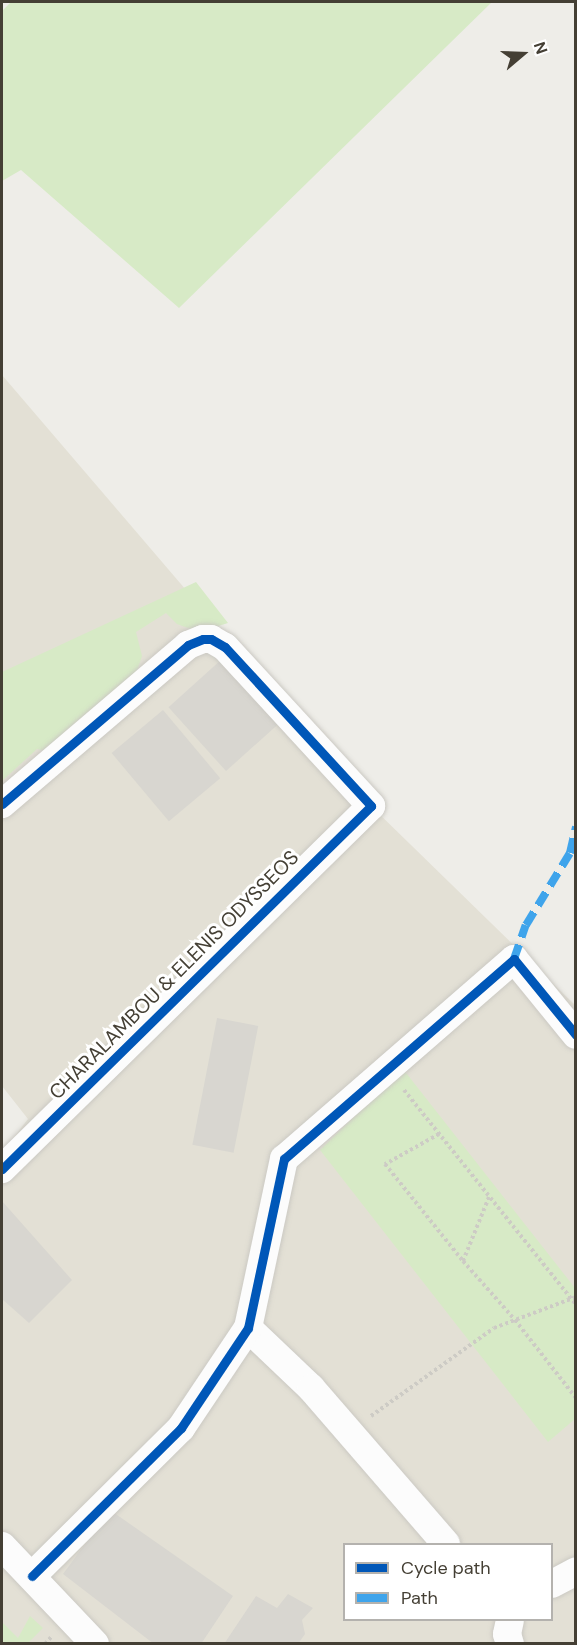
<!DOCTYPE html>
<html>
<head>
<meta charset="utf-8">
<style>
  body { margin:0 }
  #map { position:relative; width:577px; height:1645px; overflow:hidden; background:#eeede8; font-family:"DM Sans",sans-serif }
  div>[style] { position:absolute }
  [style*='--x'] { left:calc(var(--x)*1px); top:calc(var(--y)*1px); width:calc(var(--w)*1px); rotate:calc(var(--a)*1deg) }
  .residential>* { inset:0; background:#e3e0d5 }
  .green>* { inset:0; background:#d7eac6 }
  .building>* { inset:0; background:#d8d6d0; transform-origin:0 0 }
  .path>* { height:4px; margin-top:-2px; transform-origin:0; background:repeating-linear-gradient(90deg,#cdcbc5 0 3px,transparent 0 6px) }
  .roads { filter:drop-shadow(0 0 2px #cbc9c3) drop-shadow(0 0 2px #cbc9c3) }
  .street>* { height:28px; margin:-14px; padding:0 14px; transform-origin:14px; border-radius:14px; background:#fcfcfc }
  .quiet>* { height:8px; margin-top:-4px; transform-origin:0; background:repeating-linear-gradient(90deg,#3fa4eb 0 15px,transparent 0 23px) }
  .cycleway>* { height:9px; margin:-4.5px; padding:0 4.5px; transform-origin:4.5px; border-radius:4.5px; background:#0057b8 }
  span { translate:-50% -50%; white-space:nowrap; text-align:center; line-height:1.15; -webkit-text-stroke:6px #fff; paint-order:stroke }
  .street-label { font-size:20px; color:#443f34 }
  .frame { position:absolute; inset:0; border:3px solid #443f34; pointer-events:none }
  .legend { position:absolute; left:343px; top:1543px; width:210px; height:78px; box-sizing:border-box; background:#fff; border:2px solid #b4b2ae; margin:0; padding:8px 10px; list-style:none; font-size:18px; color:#443f34 }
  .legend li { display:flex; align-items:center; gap:12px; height:30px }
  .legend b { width:30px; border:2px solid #b4b2ae }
  .north { position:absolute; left:493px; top:24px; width:60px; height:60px; -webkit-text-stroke:4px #fff; paint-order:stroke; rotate:71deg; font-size:16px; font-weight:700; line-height:24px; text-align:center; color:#443f34 }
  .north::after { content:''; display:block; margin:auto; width:21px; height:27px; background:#443f34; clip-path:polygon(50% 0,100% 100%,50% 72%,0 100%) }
</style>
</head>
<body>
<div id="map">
  <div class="residential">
    <i style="clip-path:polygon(evenodd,2px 375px,371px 806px,575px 1005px,575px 1643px,2px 1643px,2px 1153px,28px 1119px,2px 1086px,2px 375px,344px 1544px,552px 1544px,552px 1620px,344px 1620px,344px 1544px)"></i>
  </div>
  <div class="green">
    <i style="clip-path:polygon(11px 2px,492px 2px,179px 308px,21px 170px,2px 181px,2px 11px)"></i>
    <i style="clip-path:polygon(196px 582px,228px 623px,199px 632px,177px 624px,166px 613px,136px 632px,142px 656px,136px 674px,54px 753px,37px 749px,2px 781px,2px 672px)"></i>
    <i style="clip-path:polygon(403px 1069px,575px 1288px,575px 1419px,548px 1442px,320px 1150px)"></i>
    <i style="clip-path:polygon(30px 1616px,43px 1628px,28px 1643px,2px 1643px,2px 1622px,18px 1638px)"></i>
  </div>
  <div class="building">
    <i style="left:222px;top:659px;width:86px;height:72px;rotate:48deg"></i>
    <i style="left:163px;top:710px;width:89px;height:67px;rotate:50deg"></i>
    <i style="left:217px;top:1018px;width:42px;height:129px;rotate:11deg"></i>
    <i style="clip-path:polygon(2px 1201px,72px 1280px,29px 1323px,2px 1299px)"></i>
    <i style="clip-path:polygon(110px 1510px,233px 1596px,201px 1644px,154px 1644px,63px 1574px)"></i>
    <i style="clip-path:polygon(288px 1594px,313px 1608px,302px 1620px,305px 1634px,298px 1644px,224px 1644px,256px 1596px,277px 1608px)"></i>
  </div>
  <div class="path">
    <i style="--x:404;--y:1090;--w:275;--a:51.3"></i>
    <i style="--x:439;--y:1134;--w:62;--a:150.9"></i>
    <i style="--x:385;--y:1164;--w:124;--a:51.2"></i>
    <i style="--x:489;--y:1197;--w:69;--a:112.1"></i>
    <i style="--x:463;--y:1261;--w:79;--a:48.6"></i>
    <i style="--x:515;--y:1320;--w:99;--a:52"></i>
    <i style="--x:371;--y:1416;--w:151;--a:-35.6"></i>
    <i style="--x:494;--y:1328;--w:88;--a:-20.7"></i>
    <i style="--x:45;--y:1644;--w:9;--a:-49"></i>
  </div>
  <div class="roads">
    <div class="street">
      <i style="--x:2;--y:804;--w:245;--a:-40.5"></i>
      <i style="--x:188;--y:645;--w:16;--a:-22"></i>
      <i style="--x:203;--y:639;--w:8;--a:0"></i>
      <i style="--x:211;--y:639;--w:16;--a:30"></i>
      <i style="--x:225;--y:647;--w:216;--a:47.4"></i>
      <i style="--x:371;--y:806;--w:518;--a:135.47"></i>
      <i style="--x:248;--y:1328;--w:87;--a:43.6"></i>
      <i style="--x:311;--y:1388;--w:206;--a:49.1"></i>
      <i style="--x:2;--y:1546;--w:135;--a:46.5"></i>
      <i style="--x:32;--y:1576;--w:210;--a:-44.8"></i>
      <i style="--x:181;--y:1428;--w:120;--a:-56.2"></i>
      <i style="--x:248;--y:1328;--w:173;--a:-78"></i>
      <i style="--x:284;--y:1159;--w:305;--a:-41"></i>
      <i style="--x:514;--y:959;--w:98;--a:50.8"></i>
      <i style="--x:552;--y:1584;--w:27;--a:-28"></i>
      <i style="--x:510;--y:1644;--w:10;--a:-107"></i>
      <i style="--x:507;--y:1634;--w:14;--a:-78"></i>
    </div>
  </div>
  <div class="quiet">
    <i style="--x:514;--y:959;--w:36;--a:-71"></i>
    <i style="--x:526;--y:925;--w:84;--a:-58.6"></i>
    <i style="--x:570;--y:853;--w:27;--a:-77"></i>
  </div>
  <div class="cycleway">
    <i style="--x:2;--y:804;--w:245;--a:-40.5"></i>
    <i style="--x:188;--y:645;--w:16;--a:-22"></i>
    <i style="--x:203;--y:639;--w:8;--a:0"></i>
    <i style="--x:211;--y:639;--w:16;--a:30"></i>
    <i style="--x:225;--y:647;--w:216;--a:47.4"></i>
    <i style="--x:371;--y:806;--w:518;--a:135.47"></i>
    <i style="--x:32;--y:1576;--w:210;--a:-44.8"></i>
    <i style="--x:181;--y:1428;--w:120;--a:-56.2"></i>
    <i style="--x:248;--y:1328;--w:173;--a:-78"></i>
    <i style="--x:284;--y:1159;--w:305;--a:-41"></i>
    <i style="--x:514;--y:959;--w:98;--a:50.8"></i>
  </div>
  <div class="street-label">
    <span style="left:174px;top:975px;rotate:-45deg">CHARALAMBOU &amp; ELENIS ODYSSEOS</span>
  </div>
  <div class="frame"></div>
  <ul class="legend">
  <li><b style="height:8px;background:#0057b8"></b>Cycle path</li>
  <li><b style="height:8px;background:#3fa4eb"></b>Path</li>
  </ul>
  <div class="north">N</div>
</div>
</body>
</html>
